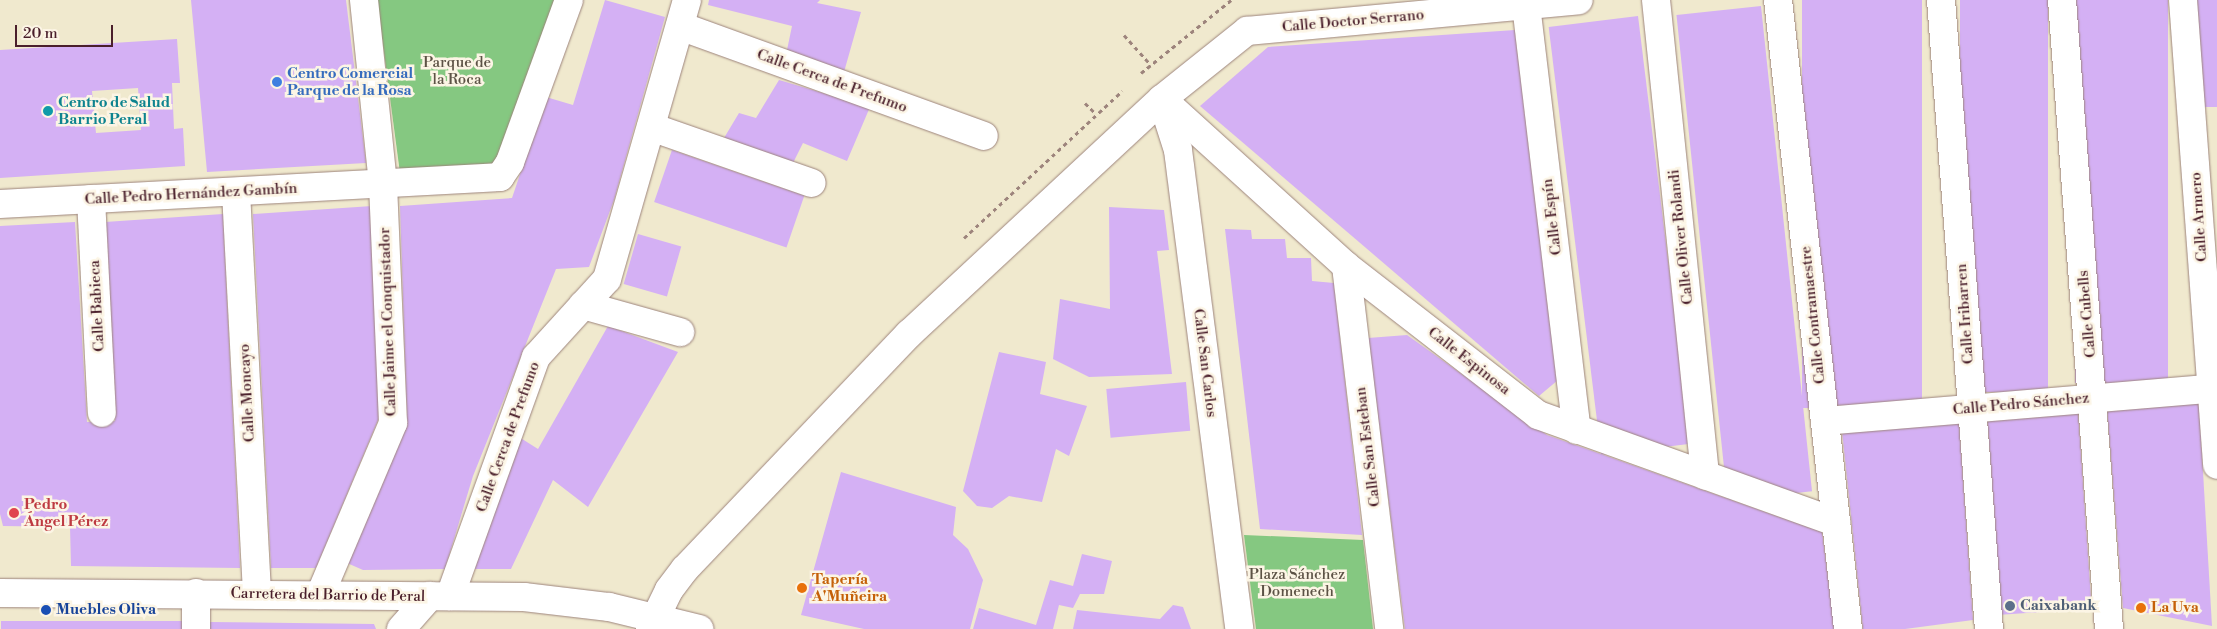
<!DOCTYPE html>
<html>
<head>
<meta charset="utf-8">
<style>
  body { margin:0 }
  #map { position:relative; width:2217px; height:629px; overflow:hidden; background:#f0e9ce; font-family:"Libre Bodoni",serif }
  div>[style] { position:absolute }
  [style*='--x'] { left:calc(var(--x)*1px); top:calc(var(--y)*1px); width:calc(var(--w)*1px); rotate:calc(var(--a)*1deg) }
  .green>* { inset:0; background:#85c881 }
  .building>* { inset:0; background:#d4b0f4; transform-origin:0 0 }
  .path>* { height:3px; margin-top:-1.5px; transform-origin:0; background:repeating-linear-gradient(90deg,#9d847c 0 4px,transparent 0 8px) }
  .roads { filter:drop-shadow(0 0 1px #9d847c) drop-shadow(0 0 1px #9d847c) }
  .street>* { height:28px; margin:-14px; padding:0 14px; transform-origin:14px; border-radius:14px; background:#fff }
  .secondary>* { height:28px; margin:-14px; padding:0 14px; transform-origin:14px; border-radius:14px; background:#fff }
  .dots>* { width:14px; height:14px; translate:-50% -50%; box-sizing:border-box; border:2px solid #fcf5e5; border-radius:50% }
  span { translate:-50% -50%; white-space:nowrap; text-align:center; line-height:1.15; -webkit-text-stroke:5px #fcf5e5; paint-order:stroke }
  .street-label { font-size:15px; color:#4a1f2b }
  .park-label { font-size:15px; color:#5c5245 }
  .shop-label { font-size:15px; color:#366cbe; font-weight:700 }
  .left { translate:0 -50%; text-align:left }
  .culture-label { font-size:15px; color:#0d838f; font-weight:700 }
  .health-label { font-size:15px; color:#be3a42; font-weight:700 }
  .food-label { font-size:15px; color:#c56008; font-weight:700 }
  .service-label { font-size:15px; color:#4e5e75; font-weight:700 }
  .transit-label { font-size:15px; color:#164399; font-weight:700 }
  .scale { position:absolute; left:15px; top:25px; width:98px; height:22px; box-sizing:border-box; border:2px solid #4a1f2b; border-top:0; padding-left:6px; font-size:15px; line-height:18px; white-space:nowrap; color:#4a1f2b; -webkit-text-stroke:4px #fcf5e5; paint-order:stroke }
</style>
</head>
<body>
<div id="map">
  <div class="green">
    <i style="clip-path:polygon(377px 0,555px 0,499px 168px,400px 173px)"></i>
    <i style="clip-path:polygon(1244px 535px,1363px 540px,1373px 629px,1256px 629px)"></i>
  </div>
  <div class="building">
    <i style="clip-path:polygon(191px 0,346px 0,366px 163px,207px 172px)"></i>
    <i style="clip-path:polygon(605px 0,665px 17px,614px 200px,589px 267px,556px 269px,473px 476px,445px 569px,363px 570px,347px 563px,407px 421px,400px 206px,512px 198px,546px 97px,573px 105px)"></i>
    <i style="clip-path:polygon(709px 0,820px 0,817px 3px,861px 12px,844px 72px,787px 50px,792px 26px,708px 5px)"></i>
    <i style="left:1802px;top:0;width:120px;height:408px"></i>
    <i style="left:1960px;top:0;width:88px;height:392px"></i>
    <i style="left:2075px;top:0;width:93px;height:383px"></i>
    <i style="clip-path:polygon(2196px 0,2217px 0,2217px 107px,2204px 107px)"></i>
    <i style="left:1761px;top:6px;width:488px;height:85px;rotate:84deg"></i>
    <i style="left:1638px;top:16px;width:431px;height:90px;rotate:83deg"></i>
    <i style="clip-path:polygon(1515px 30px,1558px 380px,1539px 396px,1200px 106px,1268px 47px)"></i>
    <i style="clip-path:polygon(evenodd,177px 39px,180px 83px,172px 83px,174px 129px,183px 128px,185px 166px,0 178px,0 50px,177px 39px,138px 88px,141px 130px,96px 133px,92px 91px,138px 88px)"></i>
    <i style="clip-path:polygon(779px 80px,870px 107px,847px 161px,803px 143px,792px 165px,724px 138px,739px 113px,756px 118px)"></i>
    <i style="left:672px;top:150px;width:140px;height:55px;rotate:19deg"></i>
    <i style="clip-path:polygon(372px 206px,381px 413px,316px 568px,271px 568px,253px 214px)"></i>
    <i style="clip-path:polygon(1109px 207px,1164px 210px,1169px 250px,1157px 251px,1172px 374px,1089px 377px,1053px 359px,1060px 299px,1110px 309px)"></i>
    <i style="clip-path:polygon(223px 214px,240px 568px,71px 566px,70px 527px,3px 526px,0 514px,0 226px,75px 222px,87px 422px,115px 421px,105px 222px)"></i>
    <i style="clip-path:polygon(1225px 229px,1251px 230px,1252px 239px,1285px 239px,1287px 258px,1311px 258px,1312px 281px,1334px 283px,1362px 535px,1260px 529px)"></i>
    <i style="left:638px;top:234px;width:45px;height:52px;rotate:16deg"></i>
    <i style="clip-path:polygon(608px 326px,678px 352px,588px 507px,553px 480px,511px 569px,470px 569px,519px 437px,538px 449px)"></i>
    <i style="clip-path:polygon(1407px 335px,1547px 435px,1822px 532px,1835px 629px,1405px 629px,1368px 338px)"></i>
    <i style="clip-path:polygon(999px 352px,1046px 362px,1040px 394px,1087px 406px,1069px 456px,1056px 449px,1042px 502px,1009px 496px,992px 508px,977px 506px,963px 491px)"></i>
    <i style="left:1186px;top:382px;width:49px;height:80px;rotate:85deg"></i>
    <i style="clip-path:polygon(2199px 403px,2212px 626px,2123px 608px,2107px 409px)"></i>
    <i style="left:2078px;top:412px;width:197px;height:91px;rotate:86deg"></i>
    <i style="clip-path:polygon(1959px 422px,1973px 620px,1905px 629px,1863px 629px,1842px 431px)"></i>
    <i style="clip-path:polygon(841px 472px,956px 507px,953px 535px,968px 549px,983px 580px,970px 629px,864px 629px,801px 615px)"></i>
    <i style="clip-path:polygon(1082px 554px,1112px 561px,1104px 594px,1080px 594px,1073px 608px,1059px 605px,1053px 629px,973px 629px,979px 608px,1036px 625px,1050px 580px,1073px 586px)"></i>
    <i style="clip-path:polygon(1173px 605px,1183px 607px,1191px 629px,1073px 629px,1077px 610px,1160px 619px)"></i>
    <i style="left:1px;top:621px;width:181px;height:8px"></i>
    <i style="clip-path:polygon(210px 622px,374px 624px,376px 629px,210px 629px)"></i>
  </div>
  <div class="path">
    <i style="--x:1124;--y:35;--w:40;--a:48"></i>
    <i style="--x:1141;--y:73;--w:116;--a:-39"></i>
    <i style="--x:1085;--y:103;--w:16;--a:45"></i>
    <i style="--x:964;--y:238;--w:216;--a:-42.9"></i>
  </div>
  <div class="roads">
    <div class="street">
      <i style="--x:1656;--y:0;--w:478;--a:84.1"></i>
      <i style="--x:1778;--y:0;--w:633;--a:83.65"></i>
      <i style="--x:1941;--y:0;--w:631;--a:85.64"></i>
      <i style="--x:2062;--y:0;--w:631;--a:85.73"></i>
      <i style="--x:2183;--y:0;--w:466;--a:85.8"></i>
      <i style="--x:1526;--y:5;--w:428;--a:83.2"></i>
      <i style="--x:680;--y:26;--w:323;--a:19.9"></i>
      <i style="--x:1162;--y:99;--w:248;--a:42.2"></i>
      <i style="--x:1346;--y:266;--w:243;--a:37.8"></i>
      <i style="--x:1538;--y:415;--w:317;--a:19.8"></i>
      <i style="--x:1162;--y:100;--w:52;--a:72.3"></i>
      <i style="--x:1178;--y:150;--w:483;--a:82.7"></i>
      <i style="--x:651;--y:127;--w:170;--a:19.2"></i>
      <i style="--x:236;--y:192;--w:403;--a:87"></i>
      <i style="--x:91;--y:199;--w:214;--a:87.1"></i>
      <i style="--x:0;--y:204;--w:501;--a:-3.09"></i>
      <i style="--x:500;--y:177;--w:18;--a:-56"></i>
      <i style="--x:510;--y:162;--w:172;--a:-70"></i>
      <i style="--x:1346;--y:266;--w:366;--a:83.2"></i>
      <i style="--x:583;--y:305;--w:101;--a:15.6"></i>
      <i style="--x:1825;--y:421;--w:393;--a:-4.8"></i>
      <i style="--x:196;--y:593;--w:36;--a:90"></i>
      <i style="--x:320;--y:595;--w:187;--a:-67"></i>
      <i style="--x:393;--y:423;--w:239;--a:-92.4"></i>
      <i style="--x:383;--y:184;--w:185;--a:-95.9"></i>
      <i style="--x:450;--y:596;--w:254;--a:-70.2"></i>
      <i style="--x:536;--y:357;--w:105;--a:-47.7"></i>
      <i style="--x:607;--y:279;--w:290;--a:-74"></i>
      <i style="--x:401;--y:629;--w:44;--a:-48.7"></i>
      <i style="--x:650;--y:629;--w:43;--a:-64"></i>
      <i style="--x:669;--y:590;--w:26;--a:-53"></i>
      <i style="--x:685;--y:569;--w:325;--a:-46.4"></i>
      <i style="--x:909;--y:334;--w:345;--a:-42.9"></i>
      <i style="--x:1162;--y:99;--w:109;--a:-38.7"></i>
      <i style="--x:1247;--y:31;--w:333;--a:-5.3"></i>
    </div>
    <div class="secondary">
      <i style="--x:0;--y:593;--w:524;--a:0.44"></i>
      <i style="--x:524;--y:597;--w:86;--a:6.7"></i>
      <i style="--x:609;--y:607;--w:93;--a:13.7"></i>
    </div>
  </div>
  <div class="dots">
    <i style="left:277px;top:82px;background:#3f7fe0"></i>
    <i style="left:48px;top:111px;background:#0f9aa8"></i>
    <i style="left:14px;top:513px;background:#e0444e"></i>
    <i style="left:802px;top:588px;background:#e8710a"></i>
    <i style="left:2010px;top:606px;background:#5c6f8a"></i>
    <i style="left:2141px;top:608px;background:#e8710a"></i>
    <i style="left:46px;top:610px;background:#1a4fb4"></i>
  </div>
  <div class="street-label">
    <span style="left:1353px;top:21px;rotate:-5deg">Calle Doctor Serrano</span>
    <span style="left:832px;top:81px;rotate:20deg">Calle Cerca de Prefumo</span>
    <span style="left:191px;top:194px;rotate:-3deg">Calle Pedro Hernández Gambín</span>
    <span style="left:1552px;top:217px;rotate:-97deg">Calle Espín</span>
    <span style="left:2199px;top:217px;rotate:-94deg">Calle Armero</span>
    <span style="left:1681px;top:237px;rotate:-96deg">Calle Oliver Rolandi</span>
    <span style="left:97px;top:306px;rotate:-93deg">Calle Babieca</span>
    <span style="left:1965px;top:314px;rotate:-94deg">Calle Iribarren</span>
    <span style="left:2087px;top:314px;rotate:-95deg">Calle Cubells</span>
    <span style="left:1813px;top:315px;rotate:-96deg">Calle Contramaestre</span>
    <span style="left:388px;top:322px;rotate:-92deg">Calle Jaime el Conquistador</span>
    <span style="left:1469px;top:361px;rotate:38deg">Calle Espinosa</span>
    <span style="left:1205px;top:363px;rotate:83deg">Calle San Carlos</span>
    <span style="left:247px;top:393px;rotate:-93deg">Calle Moncayo</span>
    <span style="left:2021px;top:404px;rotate:-5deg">Calle Pedro Sánchez</span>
    <span style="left:508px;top:437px;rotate:-70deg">Calle Cerca de Prefumo</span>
    <span style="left:1368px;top:447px;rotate:-97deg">Calle San Esteban</span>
    <span style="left:328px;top:595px;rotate:1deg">Carretera del Barrio de Peral</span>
  </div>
  <div class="park-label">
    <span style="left:457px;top:71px">Parque de<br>la Roca</span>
    <span style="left:1297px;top:583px">Plaza Sánchez<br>Domenech</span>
  </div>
  <div class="shop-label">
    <span class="left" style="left:287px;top:82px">Centro Comercial<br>Parque de la Rosa</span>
  </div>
  <div class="culture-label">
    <span class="left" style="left:58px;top:111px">Centro de Salud<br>Barrio Peral</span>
  </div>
  <div class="health-label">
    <span class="left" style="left:24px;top:513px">Pedro<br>Ángel Pérez</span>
  </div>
  <div class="food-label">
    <span class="left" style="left:812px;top:588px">Tapería<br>A'Muñeira</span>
    <span class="left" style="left:2151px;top:608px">La Uva</span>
  </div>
  <div class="service-label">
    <span class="left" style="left:2020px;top:606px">Caixabank</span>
  </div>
  <div class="transit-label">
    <span class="left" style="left:56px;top:610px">Muebles Oliva</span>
  </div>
  <div class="scale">20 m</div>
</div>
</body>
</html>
